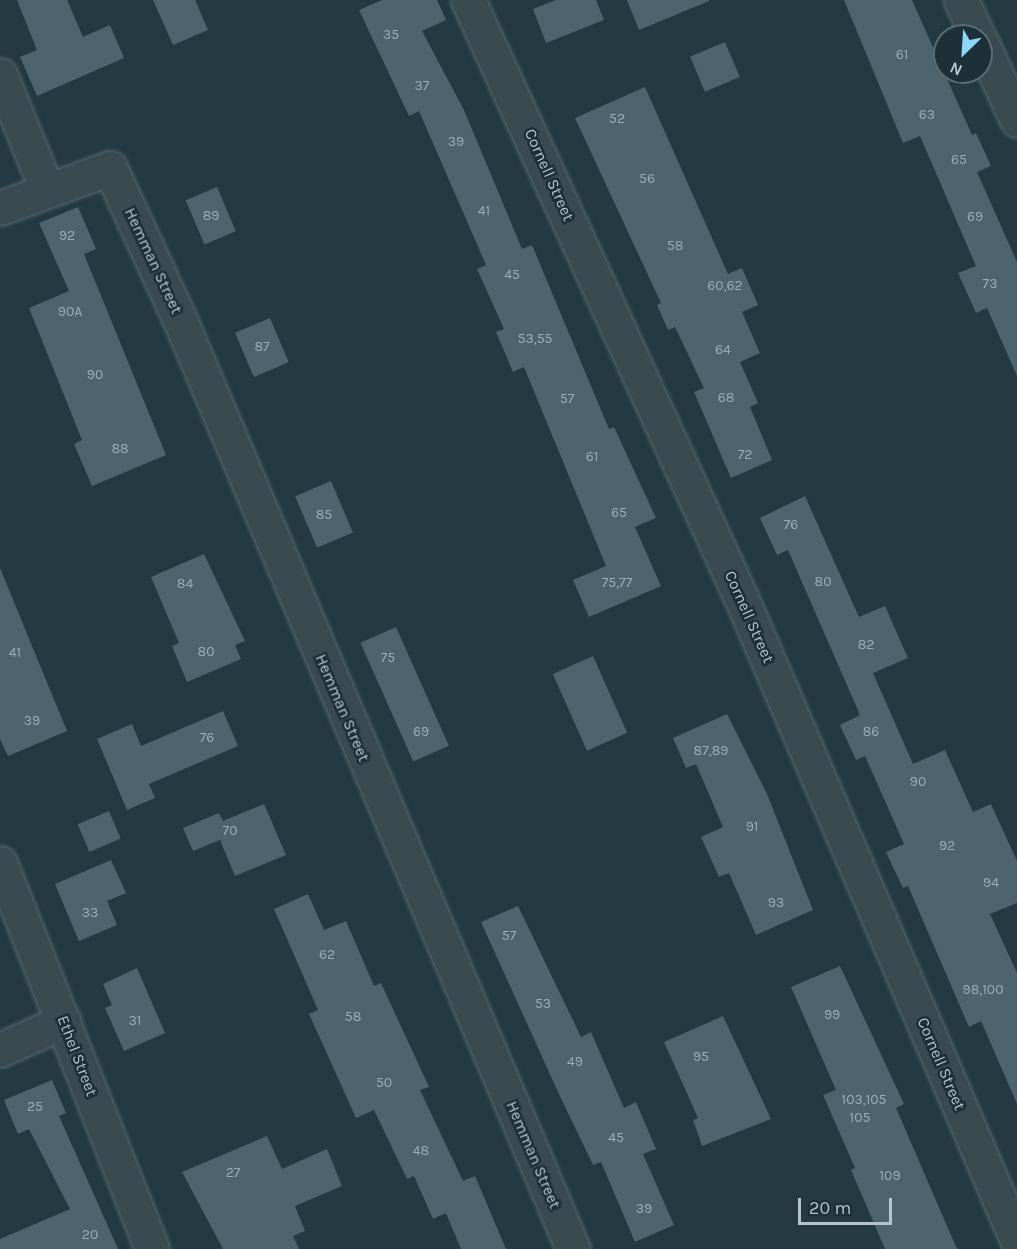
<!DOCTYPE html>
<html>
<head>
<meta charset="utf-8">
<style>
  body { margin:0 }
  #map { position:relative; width:1017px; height:1249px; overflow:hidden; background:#243942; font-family:Karla,sans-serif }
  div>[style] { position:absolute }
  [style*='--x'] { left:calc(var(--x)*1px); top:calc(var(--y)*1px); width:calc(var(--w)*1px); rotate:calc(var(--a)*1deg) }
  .building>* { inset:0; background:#4d636d; transform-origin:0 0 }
  .roads { filter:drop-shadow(0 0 2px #56676f) drop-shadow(0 0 2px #56676f) }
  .minor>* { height:33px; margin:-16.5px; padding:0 16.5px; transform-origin:16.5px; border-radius:16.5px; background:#394a51 }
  span { translate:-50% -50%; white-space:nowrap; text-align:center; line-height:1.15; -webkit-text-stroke:5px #1d2f37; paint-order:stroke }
  .number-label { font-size:14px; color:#9bacb4 }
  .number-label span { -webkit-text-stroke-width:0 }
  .street-label { font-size:16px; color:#b5c4cc }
  .north { position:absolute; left:933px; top:24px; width:60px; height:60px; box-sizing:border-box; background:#1d2f37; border:2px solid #5a6b73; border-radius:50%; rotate:205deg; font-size:16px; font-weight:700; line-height:24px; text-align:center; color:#b5c4cc }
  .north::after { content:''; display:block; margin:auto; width:21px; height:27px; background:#89d7fd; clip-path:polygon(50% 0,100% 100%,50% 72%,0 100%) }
  .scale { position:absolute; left:798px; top:1198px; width:94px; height:27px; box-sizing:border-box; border:3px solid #b5c4cc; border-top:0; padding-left:8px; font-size:18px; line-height:21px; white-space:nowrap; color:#b5c4cc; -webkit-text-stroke:4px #1d2f37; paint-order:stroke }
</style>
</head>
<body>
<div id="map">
  <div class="building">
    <i style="clip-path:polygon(17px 0,67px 0,83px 37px,110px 25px,124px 58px,37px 96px,20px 57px,37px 50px)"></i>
    <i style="clip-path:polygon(153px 0,195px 0,208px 30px,173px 45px)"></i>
    <i style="clip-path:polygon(382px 0,437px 0,446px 20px,422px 31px,464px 110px,522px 249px,532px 245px,609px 429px,614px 427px,656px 518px,635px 527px,661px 586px,589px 617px,573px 580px,606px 566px,524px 367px,513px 372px,496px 332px,504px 329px,477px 269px,486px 265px,419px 111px,409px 116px,359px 10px)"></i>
    <i style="clip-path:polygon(556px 0,596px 0,604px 20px,546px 43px,533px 9px)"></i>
    <i style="clip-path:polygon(627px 0,709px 0,709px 1px,639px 30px)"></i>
    <i style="clip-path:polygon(844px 0,912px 0,972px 135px,976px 133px,991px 166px,977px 172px,1017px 262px,1017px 376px,987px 308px,976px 313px,958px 273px,976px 266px,920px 136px,903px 143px)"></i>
    <i style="left:725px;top:42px;width:38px;height:38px;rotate:67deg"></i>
    <i style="clip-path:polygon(645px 87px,728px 274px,742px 268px,758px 305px,742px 312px,760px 353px,740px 362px,758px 403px,750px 407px,772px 460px,731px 478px,694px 392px,704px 388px,675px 327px,668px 330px,657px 305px,661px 303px,575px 118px)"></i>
    <i style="left:217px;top:187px;width:48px;height:34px;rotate:67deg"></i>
    <i style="clip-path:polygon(78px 207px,96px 249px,84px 254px,166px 455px,92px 486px,74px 444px,82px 440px,29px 308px,69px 291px,39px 223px)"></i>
    <i style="left:270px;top:318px;width:48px;height:38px;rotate:67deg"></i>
    <i style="left:331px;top:481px;width:56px;height:39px;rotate:67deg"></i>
    <i style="clip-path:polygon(805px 496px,859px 617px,885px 606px,908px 658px,873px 673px,913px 764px,945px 750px,973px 812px,991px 804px,1017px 861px,1017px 903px,990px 914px,1017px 973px,1017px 1104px,981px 1021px,969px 1027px,908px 886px,903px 888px,886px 852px,904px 844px,865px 756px,856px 760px,840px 725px,860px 715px,788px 550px,777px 555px,760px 518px)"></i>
    <i style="clip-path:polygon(204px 554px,245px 641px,235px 645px,241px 659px,187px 682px,172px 646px,179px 643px,151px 577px)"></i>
    <i style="clip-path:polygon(0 568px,67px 731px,8px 756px,0 739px)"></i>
    <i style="left:396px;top:627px;width:130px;height:39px;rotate:66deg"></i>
    <i style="left:593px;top:656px;width:84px;height:44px;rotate:66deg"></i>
    <i style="clip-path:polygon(223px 711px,238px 746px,149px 784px,155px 798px,127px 810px,97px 739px,132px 724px,141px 746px)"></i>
    <i style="clip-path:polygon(727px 714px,767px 794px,813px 910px,756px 935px,729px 873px,719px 877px,701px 837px,723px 827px,696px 764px,686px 768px,673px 738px)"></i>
    <i style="clip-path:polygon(264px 804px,286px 855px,235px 876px,220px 840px,193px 851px,183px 828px,219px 813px,223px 821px)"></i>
    <i style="left:109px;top:811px;width:30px;height:34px;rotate:67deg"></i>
    <i style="clip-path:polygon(111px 860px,126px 893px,107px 901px,117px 925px,79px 941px,55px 884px)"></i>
    <i style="clip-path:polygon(308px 894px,324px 930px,346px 921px,374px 986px,381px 983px,429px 1087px,420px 1090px,463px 1181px,475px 1176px,506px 1249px,461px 1249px,446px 1213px,433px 1219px,414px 1176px,407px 1179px,374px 1110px,356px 1118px,309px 1014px,318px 1010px,274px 909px)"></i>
    <i style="clip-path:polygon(518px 906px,581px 1037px,591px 1032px,624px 1108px,636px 1102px,656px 1149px,643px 1154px,674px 1225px,635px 1242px,601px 1162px,593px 1165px,558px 1092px,481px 922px)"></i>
    <i style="clip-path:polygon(840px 966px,904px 1104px,896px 1108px,957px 1249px,885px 1249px,851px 1170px,855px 1168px,823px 1095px,836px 1090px,791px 987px)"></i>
    <i style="clip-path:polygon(137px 968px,165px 1033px,124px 1051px,105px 1008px,112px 1005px,103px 984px)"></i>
    <i style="clip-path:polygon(723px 1016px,771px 1119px,702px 1146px,693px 1120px,698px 1118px,664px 1042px)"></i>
    <i style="clip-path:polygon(52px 1080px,66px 1113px,59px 1116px,118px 1249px,0 1249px,0 1239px,70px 1209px,29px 1129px,18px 1134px,4px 1100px)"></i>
    <i style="clip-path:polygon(267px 1136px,282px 1169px,327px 1149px,342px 1186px,295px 1206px,305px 1231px,293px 1236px,299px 1249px,223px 1249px,182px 1172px)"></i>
  </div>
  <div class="roads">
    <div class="minor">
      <i style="--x:468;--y:0;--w:662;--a:65.45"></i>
      <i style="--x:743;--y:602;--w:694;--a:66.76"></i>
      <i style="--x:961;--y:0;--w:40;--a:65"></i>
      <i style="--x:981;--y:42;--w:86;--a:65.2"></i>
      <i style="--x:0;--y:75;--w:124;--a:67.8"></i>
      <i style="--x:0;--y:208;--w:117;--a:-20"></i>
      <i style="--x:110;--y:168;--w:167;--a:65.3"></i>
      <i style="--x:180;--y:320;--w:1009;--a:67.07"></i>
      <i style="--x:0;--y:863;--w:415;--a:68.5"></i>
      <i style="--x:0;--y:1050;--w:70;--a:-24.4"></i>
    </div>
  </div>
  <div class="number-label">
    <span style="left:391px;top:35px">35</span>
    <span style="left:902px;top:55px">61</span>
    <span style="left:422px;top:86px">37</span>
    <span style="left:927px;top:115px">63</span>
    <span style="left:617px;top:119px">52</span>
    <span style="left:456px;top:142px">39</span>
    <span style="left:959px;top:160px">65</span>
    <span style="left:647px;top:179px">56</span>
    <span style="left:484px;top:211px">41</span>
    <span style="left:211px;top:216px">89</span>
    <span style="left:975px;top:217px">69</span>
    <span style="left:67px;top:236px">92</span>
    <span style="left:675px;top:246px">58</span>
    <span style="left:512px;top:275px">45</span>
    <span style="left:990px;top:284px">73</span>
    <span style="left:725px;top:286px">60,62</span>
    <span style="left:70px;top:312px">90A</span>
    <span style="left:535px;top:339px">53,55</span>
    <span style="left:262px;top:347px">87</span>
    <span style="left:723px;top:350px">64</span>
    <span style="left:95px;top:375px">90</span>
    <span style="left:726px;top:398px">68</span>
    <span style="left:567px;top:399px">57</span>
    <span style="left:120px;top:449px">88</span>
    <span style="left:745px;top:455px">72</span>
    <span style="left:592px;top:457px">61</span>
    <span style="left:619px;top:513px">65</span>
    <span style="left:324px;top:515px">85</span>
    <span style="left:791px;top:525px">76</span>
    <span style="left:823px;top:582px">80</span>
    <span style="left:617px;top:583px">75,77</span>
    <span style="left:185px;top:584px">84</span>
    <span style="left:866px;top:645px">82</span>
    <span style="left:206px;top:652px">80</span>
    <span style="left:15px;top:653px">41</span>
    <span style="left:388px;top:658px">75</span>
    <span style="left:32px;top:721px">39</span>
    <span style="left:421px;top:732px">69</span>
    <span style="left:871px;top:732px">86</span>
    <span style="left:207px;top:738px">76</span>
    <span style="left:711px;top:751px">87,89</span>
    <span style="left:918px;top:782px">90</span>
    <span style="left:752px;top:827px">91</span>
    <span style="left:230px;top:831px">70</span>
    <span style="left:947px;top:846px">92</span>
    <span style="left:991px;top:883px">94</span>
    <span style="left:776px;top:903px">93</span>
    <span style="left:90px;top:913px">33</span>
    <span style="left:509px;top:936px">57</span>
    <span style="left:327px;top:955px">62</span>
    <span style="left:983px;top:990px">98,100</span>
    <span style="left:543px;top:1004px">53</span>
    <span style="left:832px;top:1015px">99</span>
    <span style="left:353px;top:1017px">58</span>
    <span style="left:135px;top:1021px">31</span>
    <span style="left:701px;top:1057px">95</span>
    <span style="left:575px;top:1062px">49</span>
    <span style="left:384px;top:1083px">50</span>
    <span style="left:864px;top:1100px">103,105</span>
    <span style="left:35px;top:1107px">25</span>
    <span style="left:860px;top:1118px">105</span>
    <span style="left:616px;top:1138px">45</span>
    <span style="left:421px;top:1151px">48</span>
    <span style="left:233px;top:1173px">27</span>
    <span style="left:890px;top:1176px">109</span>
    <span style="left:644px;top:1209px">39</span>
    <span style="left:90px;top:1235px">20</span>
  </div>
  <div class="street-label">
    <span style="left:549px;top:175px;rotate:66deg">Cornell Street</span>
    <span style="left:153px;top:261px;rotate:65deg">Hemman Street</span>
    <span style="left:749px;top:617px;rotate:66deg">Cornell Street</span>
    <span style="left:342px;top:708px;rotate:67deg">Hemman Street</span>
    <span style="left:77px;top:1056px;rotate:69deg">Ethel Street</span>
    <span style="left:941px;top:1064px;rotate:67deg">Cornell Street</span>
    <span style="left:533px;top:1155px;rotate:67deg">Hemman Street</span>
  </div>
  <div class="north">N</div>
  <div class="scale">20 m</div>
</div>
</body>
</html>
